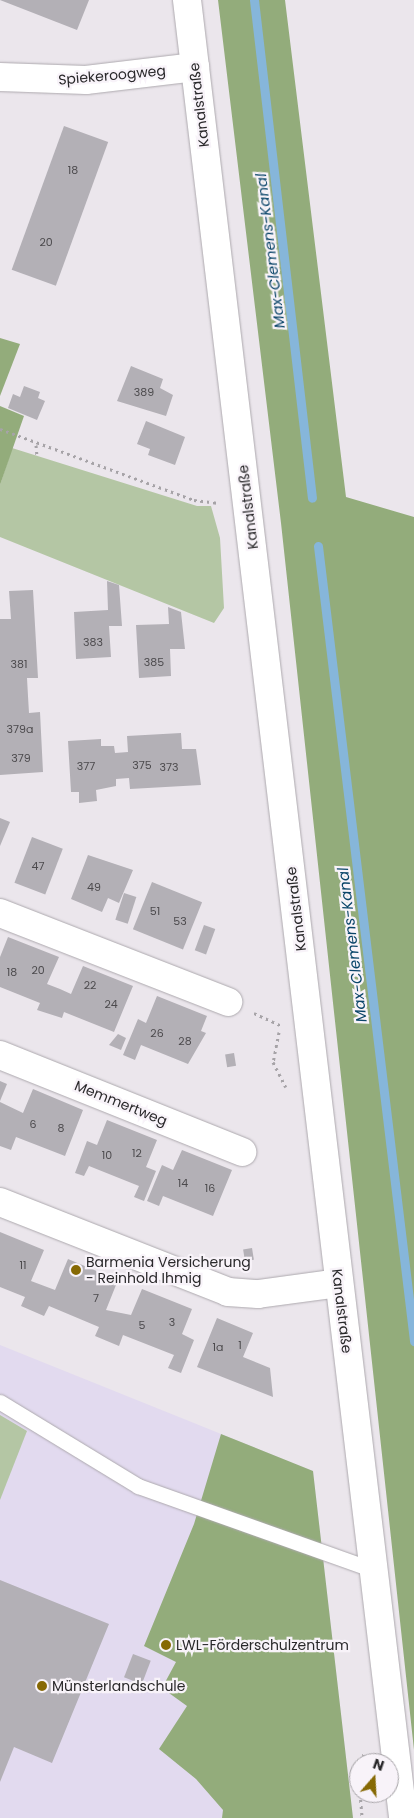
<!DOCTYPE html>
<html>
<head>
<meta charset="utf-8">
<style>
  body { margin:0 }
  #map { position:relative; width:414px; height:1818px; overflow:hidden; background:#ebe6ec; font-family:Poppins,sans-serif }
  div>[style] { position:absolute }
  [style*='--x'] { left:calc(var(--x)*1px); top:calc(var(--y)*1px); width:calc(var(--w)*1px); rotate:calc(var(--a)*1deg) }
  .education>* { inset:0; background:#e2daef }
  .green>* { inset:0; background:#b4c6a4 }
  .forest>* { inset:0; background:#93ac7b }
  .stream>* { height:9px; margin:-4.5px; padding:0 4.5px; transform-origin:4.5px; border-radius:4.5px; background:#86b6da }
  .building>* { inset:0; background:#b3b0b6; transform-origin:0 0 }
  .path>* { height:3px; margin-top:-1.5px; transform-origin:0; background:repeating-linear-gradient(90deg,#a6a3a7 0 2.5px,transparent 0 6.5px) }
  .roads { filter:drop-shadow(0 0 1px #ada9ae) drop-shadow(0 0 1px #ada9ae) }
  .lane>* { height:15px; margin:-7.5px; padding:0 7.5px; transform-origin:7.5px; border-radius:7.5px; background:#fff }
  .street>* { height:28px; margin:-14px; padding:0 14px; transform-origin:14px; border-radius:14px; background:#fff }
  .secondary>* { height:28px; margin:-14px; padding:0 14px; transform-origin:14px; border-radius:14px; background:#fff }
  .dots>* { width:14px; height:14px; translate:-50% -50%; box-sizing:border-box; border:2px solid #f8f3f9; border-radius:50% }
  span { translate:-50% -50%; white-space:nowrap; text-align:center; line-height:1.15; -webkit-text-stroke:4.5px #f8f3f9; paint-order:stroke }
  .number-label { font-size:11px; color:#4c4a4d }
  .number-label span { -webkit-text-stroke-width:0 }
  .street-label { font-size:14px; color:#29282a }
  .poi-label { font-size:14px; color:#29282a }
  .left { translate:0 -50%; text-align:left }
  .water-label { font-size:15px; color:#0a4569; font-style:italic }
  .north { position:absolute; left:349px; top:1753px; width:50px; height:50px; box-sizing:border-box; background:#f8f3f9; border:1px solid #a5a2a6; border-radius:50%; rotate:19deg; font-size:14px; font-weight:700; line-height:20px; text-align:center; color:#29282a }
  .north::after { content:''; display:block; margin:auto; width:18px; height:22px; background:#866904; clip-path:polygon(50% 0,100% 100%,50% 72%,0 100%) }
</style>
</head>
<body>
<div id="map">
  <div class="education">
    <i style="clip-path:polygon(0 1345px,313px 1471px,353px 1818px,0 1818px)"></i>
  </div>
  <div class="green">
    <i style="clip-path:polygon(12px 448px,197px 506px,211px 506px,220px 538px,224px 608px,214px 623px,0 537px,0 485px)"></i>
    <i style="clip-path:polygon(0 1415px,27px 1431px,0 1500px)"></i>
  </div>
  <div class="forest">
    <i style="clip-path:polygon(218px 0,285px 0,346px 497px,414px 517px,414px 1750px,281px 523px)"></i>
    <i style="clip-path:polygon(0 338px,20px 344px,0 396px)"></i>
    <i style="clip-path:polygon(0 406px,24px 416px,0 485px)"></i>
    <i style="clip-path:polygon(221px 1434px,313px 1471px,353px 1818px,222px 1818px,223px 1810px,196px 1779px,159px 1749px,187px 1706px,162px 1688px,176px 1662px,144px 1646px,194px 1524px)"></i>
  </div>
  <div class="stream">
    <i style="--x:254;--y:0;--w:501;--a:83.36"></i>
    <i style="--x:318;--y:546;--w:801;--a:83.11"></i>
  </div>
  <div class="building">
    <i style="clip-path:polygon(0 0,89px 0,77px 30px)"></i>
    <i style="left:64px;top:126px;width:47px;height:153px;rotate:20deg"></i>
    <i style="clip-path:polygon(131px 366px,163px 379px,160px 388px,173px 395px,166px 416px,117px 401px)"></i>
    <i style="clip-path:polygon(24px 386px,40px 392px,38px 398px,45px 401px,37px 420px,8px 408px,13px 394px,20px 397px)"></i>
    <i style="clip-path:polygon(146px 421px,185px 437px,175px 465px,148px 455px,150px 449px,137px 444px)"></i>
    <i style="clip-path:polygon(107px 581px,119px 585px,122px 626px,109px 626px,111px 657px,76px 659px,74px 612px,108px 610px)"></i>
    <i style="clip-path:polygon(33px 590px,38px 678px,27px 678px,28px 696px,29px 713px,40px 712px,43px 772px,0 775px,0 619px,11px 619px,9px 591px)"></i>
    <i style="clip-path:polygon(168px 607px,181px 612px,185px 649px,170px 649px,171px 676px,139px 678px,136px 625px,169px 624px)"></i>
    <i style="clip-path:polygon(181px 733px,182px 749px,196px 749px,201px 785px,130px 789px,129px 778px,116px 779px,116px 786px,96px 790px,97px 801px,79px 803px,79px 792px,71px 792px,68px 741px,101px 739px,101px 746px,114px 746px,115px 753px,128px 752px,127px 736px)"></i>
    <i style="clip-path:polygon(0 818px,10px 822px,0 846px)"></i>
    <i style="left:32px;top:837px;width:33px;height:49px;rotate:21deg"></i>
    <i style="clip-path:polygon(88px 855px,133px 870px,119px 903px,108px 898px,102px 912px,71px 899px)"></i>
    <i style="left:152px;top:882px;width:54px;height:51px;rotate:22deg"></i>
    <i style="left:124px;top:893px;width:13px;height:28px;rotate:18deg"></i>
    <i style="left:204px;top:925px;width:12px;height:27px;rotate:20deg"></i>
    <i style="clip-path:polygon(8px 937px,59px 957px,47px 984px,60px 989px,71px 994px,83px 966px,133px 986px,114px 1032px,64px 1012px,62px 1018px,37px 1010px,40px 1003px,0 987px,0 957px)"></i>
    <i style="clip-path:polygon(157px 996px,207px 1016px,201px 1031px,206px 1033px,188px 1064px,141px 1045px,135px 1060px,123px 1055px,138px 1019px,146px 1023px)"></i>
    <i style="clip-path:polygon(118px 1034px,126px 1038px,121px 1050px,109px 1045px)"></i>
    <i style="left:234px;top:1053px;width:13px;height:9px;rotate:81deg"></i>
    <i style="clip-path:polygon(0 1081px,7px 1084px,0 1101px)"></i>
    <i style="clip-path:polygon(33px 1089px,83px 1110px,65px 1156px,16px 1137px,11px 1150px,0 1146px,0 1102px,23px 1113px)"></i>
    <i style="clip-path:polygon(107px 1120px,157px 1140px,146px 1167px,156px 1171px,144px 1201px,134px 1197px,139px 1186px,89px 1166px,84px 1176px,75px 1173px,87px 1141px,97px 1145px)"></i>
    <i style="clip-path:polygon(182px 1150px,232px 1170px,213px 1216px,163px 1196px,159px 1206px,147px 1201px,162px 1165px,173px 1170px)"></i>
    <i style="clip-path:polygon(0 1232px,44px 1250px,31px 1281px,55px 1290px,68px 1259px,118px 1280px,106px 1310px,131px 1315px,142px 1289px,192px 1309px,182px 1334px,194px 1340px,181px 1373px,168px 1368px,174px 1355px,123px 1335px,119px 1346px,95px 1336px,99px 1327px,49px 1306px,44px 1316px,21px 1306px,25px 1297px,0 1287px)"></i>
    <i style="left:252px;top:1248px;width:12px;height:9px;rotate:81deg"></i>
    <i style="clip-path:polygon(217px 1318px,253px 1333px,243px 1357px,270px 1368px,273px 1397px,197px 1367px)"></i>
    <i style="clip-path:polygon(0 1580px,109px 1624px,52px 1763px,14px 1747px,0 1782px)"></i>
    <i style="left:133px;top:1654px;width:19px;height:25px;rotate:21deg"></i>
  </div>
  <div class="path">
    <i style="--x:0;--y:429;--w:207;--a:20.1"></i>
    <i style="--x:194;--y:500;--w:25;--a:7"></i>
    <i style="--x:36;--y:445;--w:11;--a:85"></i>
    <i style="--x:254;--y:1013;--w:29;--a:25"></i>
    <i style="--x:279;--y:1032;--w:31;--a:101"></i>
    <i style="--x:273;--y:1062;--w:28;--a:63"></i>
    <i style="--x:363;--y:1763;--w:12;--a:-85"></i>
    <i style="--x:360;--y:1793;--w:25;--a:85"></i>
  </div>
  <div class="roads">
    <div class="lane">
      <i style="--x:0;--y:1402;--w:162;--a:31.3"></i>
      <i style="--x:138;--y:1486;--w:251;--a:19.6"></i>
    </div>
    <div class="street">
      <i style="--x:0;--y:77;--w:86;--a:2"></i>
      <i style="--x:86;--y:80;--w:110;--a:-6.8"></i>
      <i style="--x:0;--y:913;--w:245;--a:21.3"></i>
      <i style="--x:0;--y:1055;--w:261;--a:21.8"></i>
      <i style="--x:0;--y:1202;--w:245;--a:21.5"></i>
      <i style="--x:228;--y:1292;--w:30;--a:4"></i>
      <i style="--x:258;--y:1294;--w:81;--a:-7.8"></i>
    </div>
    <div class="secondary">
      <i style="--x:187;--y:0;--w:1831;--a:83.22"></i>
    </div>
  </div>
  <div class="dots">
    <i style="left:76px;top:1270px;background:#866904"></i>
    <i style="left:166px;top:1645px;background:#866904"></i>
    <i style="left:42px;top:1686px;background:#866904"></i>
  </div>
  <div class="number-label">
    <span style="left:73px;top:170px">18</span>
    <span style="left:46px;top:242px">20</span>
    <span style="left:144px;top:392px">389</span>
    <span style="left:93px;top:642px">383</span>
    <span style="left:154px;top:662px">385</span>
    <span style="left:19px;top:664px">381</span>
    <span style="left:20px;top:729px">379a</span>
    <span style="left:21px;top:758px">379</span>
    <span style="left:142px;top:765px">375</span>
    <span style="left:86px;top:766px">377</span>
    <span style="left:169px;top:767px">373</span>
    <span style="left:38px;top:866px">47</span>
    <span style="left:94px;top:887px">49</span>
    <span style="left:155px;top:911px">51</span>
    <span style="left:180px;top:921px">53</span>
    <span style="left:38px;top:970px">20</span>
    <span style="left:12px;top:972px">18</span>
    <span style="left:90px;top:985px">22</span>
    <span style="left:111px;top:1004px">24</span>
    <span style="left:157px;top:1033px">26</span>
    <span style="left:185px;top:1041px">28</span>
    <span style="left:33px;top:1124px">6</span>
    <span style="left:61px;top:1128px">8</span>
    <span style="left:137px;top:1153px">12</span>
    <span style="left:107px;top:1155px">10</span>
    <span style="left:183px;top:1183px">14</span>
    <span style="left:210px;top:1188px">16</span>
    <span style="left:23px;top:1265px">11</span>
    <span style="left:96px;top:1298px">7</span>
    <span style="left:172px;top:1322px">3</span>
    <span style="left:142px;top:1325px">5</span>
    <span style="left:240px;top:1345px">1</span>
    <span style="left:218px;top:1347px">1a</span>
  </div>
  <div class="street-label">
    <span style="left:112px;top:75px;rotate:-5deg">Spiekeroogweg</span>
    <span style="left:199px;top:105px;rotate:-97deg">Kanalstraße</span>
    <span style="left:248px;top:507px;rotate:-97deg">Kanalstraße</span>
    <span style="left:296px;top:909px;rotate:-97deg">Kanalstraße</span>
    <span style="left:121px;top:1103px;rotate:22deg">Memmertweg</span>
    <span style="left:342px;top:1311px;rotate:83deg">Kanalstraße</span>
  </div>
  <div class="poi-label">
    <span class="left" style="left:86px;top:1270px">Barmenia Versicherung<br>- Reinhold Ihmig</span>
    <span class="left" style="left:176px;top:1645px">LWL-Förderschulzentrum</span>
    <span class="left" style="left:52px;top:1686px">Münsterlandschule</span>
  </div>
  <div class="water-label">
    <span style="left:270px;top:251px;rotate:-97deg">Max-Clemens-Kanal</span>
    <span style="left:352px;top:945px;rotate:-97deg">Max-Clemens-Kanal</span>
  </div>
  <div class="north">N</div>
</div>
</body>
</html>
